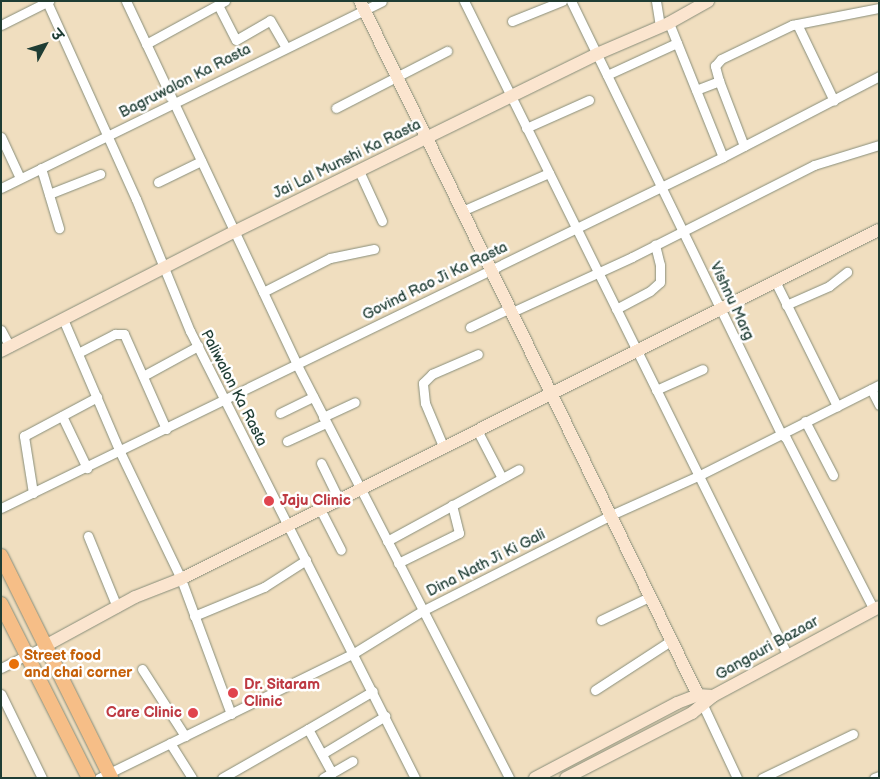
<!DOCTYPE html>
<html>
<head>
<meta charset="utf-8">
<style>
  body { margin:0 }
  #map { position:relative; width:880px; height:779px; overflow:hidden; background:#f0debf; font-family:"Balsamiq Sans","Playpen Sans Deva",sans-serif }
  div>[style] { position:absolute }
  [style*='--x'] { left:calc(var(--x)*1px); top:calc(var(--y)*1px); width:calc(var(--w)*1px); rotate:calc(var(--a)*1deg) }
  .roads { filter:drop-shadow(0 0 1px #888e7a) drop-shadow(0 0 1px #888e7a) }
  .street>* { height:9px; margin:-4.5px; padding:0 4.5px; transform-origin:4.5px; border-radius:4.5px; background:#fff }
  .secondary>* { height:12px; margin:-6px; padding:0 6px; transform-origin:6px; border-radius:6px; background:#fbe5cf }
  .primary>* { height:14px; margin:-7px; padding:0 7px; transform-origin:7px; border-radius:7px; background:#f6be87 }
  .dots>* { width:14px; height:14px; translate:-50% -50%; box-sizing:border-box; border:2px solid #fff; border-radius:50% }
  span { translate:-50% -50%; white-space:nowrap; text-align:center; line-height:1.15; -webkit-text-stroke:5px #fff; paint-order:stroke }
  .street-label { font-size:15px; color:#1f3d34 }
  .health-label { font-size:15px; color:#be3a42; font-weight:700 }
  .left { translate:0 -50%; text-align:left }
  .right { translate:-100% -50%; text-align:right }
  .food-label { font-size:15px; color:#c56008; font-weight:700 }
  .frame { position:absolute; inset:0; border:2px solid #1f3d34; pointer-events:none }
  .north { position:absolute; left:20px; top:20px; width:50px; height:50px; -webkit-text-stroke:4px #fff; paint-order:stroke; rotate:51deg; font-size:14px; font-weight:700; line-height:20px; text-align:center; color:#1f3d34 }
  .north::after { content:''; display:block; margin:auto; width:18px; height:22px; background:#1f3d34; clip-path:polygon(50% 0,100% 100%,50% 72%,0 100%) }
</style>
</head>
<body>
<div id="map">
  <div class="roads">
    <div class="street">
      <i style="--x:126;--y:1;--w:400;--a:64.8"></i>
      <i style="--x:296;--y:363;--w:466;--a:62.8"></i>
      <i style="--x:464;--y:1;--w:729;--a:63.68"></i>
      <i style="--x:571;--y:1;--w:481;--a:64.1"></i>
      <i style="--x:781;--y:434;--w:6;--a:39"></i>
      <i style="--x:786;--y:438;--w:193;--a:62.9"></i>
      <i style="--x:656;--y:1;--w:26;--a:81"></i>
      <i style="--x:47;--y:2;--w:216;--a:65.7"></i>
      <i style="--x:136;--y:199;--w:143;--a:67.8"></i>
      <i style="--x:190;--y:331;--w:500;--a:63.28"></i>
      <i style="--x:218;--y:5;--w:39;--a:63"></i>
      <i style="--x:236;--y:40;--w:39;--a:-30"></i>
      <i style="--x:270;--y:20;--w:30;--a:60"></i>
      <i style="--x:512;--y:21;--w:54;--a:-21.8"></i>
      <i style="--x:669;--y:23;--w:144;--a:68.1"></i>
      <i style="--x:797;--y:24;--w:85;--a:64.3"></i>
      <i style="--x:1;--y:25;--w:54;--a:-26.6"></i>
      <i style="--x:146;--y:44;--w:90;--a:-28.6"></i>
      <i style="--x:607;--y:75;--w:77;--a:-24.6"></i>
      <i style="--x:696;--y:90;--w:25;--a:-21"></i>
      <i style="--x:336;--y:108;--w:125;--a:-27.2"></i>
      <i style="--x:526;--y:128;--w:69;--a:-24"></i>
      <i style="--x:1;--y:137;--w:45;--a:65.1"></i>
      <i style="--x:744;--y:146;--w:70;--a:-111"></i>
      <i style="--x:719;--y:81;--w:16;--a:-105"></i>
      <i style="--x:715;--y:66;--w:9;--a:-49"></i>
      <i style="--x:721;--y:59;--w:79;--a:-25.6"></i>
      <i style="--x:792;--y:25;--w:89;--a:-11.1"></i>
      <i style="--x:41;--y:168;--w:63;--a:73.3"></i>
      <i style="--x:359;--y:171;--w:55;--a:65.3"></i>
      <i style="--x:158;--y:182;--w:48;--a:-26"></i>
      <i style="--x:1;--y:188;--w:424;--a:-26.1"></i>
      <i style="--x:49;--y:194;--w:55;--a:-21.4"></i>
      <i style="--x:462;--y:211;--w:95;--a:-23.6"></i>
      <i style="--x:775;--y:281;--w:140;--a:63.6"></i>
      <i style="--x:263;--y:292;--w:75;--a:-26.9"></i>
      <i style="--x:330;--y:258;--w:45;--a:-11.6"></i>
      <i style="--x:786;--y:305;--w:47;--a:-23.8"></i>
      <i style="--x:829;--y:286;--w:23;--a:-38"></i>
      <i style="--x:616;--y:309;--w:38;--a:-28"></i>
      <i style="--x:650;--y:291;--w:13;--a:-42"></i>
      <i style="--x:660;--y:282;--w:17;--a:-90"></i>
      <i style="--x:660;--y:265;--w:21;--a:-104"></i>
      <i style="--x:512;--y:312;--w:132;--a:-24.6"></i>
      <i style="--x:632;--y:257;--w:204;--a:-26.8"></i>
      <i style="--x:814;--y:165;--w:68;--a:-17.1"></i>
      <i style="--x:63;--y:319;--w:145;--a:66.8"></i>
      <i style="--x:120;--y:452;--w:141;--a:64.3"></i>
      <i style="--x:181;--y:579;--w:144;--a:69.7"></i>
      <i style="--x:470;--y:327;--w:44;--a:-25.4"></i>
      <i style="--x:1;--y:330;--w:19;--a:62"></i>
      <i style="--x:78;--y:353;--w:42;--a:-27.2"></i>
      <i style="--x:115;--y:334;--w:9;--a:0"></i>
      <i style="--x:124;--y:334;--w:104;--a:66.1"></i>
      <i style="--x:143;--y:376;--w:63;--a:-28.6"></i>
      <i style="--x:871;--y:389;--w:18;--a:63"></i>
      <i style="--x:656;--y:390;--w:51;--a:-24.1"></i>
      <i style="--x:280;--y:413;--w:37;--a:-26"></i>
      <i style="--x:62;--y:416;--w:58;--a:64.3"></i>
      <i style="--x:323;--y:417;--w:35;--a:-25"></i>
      <i style="--x:805;--y:421;--w:61;--a:62.6"></i>
      <i style="--x:477;--y:430;--w:54;--a:62.5"></i>
      <i style="--x:287;--y:441;--w:43;--a:-24.8"></i>
      <i style="--x:443;--y:446;--w:47;--a:-112.7"></i>
      <i style="--x:425;--y:403;--w:20;--a:-96"></i>
      <i style="--x:423;--y:383;--w:13;--a:-45"></i>
      <i style="--x:432;--y:374;--w:50;--a:-23.5"></i>
      <i style="--x:321;--y:463;--w:39;--a:64"></i>
      <i style="--x:33;--y:493;--w:58;--a:-99"></i>
      <i style="--x:24;--y:436;--w:83;--a:-28.1"></i>
      <i style="--x:319;--y:507;--w:48;--a:62.9"></i>
      <i style="--x:1;--y:508;--w:803;--a:-25.93"></i>
      <i style="--x:723;--y:157;--w:176;--a:-27.4"></i>
      <i style="--x:88;--y:536;--w:77;--a:67.8"></i>
      <i style="--x:387;--y:541;--w:150;--a:-28.6"></i>
      <i style="--x:398;--y:563;--w:68;--a:-26.2"></i>
      <i style="--x:459;--y:533;--w:29;--a:-104"></i>
      <i style="--x:194;--y:616;--w:76;--a:-22.5"></i>
      <i style="--x:264;--y:587;--w:50;--a:-32.7"></i>
      <i style="--x:601;--y:620;--w:55;--a:-25.6"></i>
      <i style="--x:1;--y:668;--w:49;--a:-26.6"></i>
      <i style="--x:142;--y:669;--w:80;--a:57.3"></i>
      <i style="--x:595;--y:690;--w:92;--a:-33"></i>
      <i style="--x:1;--y:694;--w:93;--a:64"></i>
      <i style="--x:701;--y:701;--w:85;--a:64.9"></i>
      <i style="--x:308;--y:729;--w:75;--a:-30.3"></i>
      <i style="--x:170;--y:743;--w:41;--a:57.8"></i>
      <i style="--x:322;--y:754;--w:74;--a:-31.1"></i>
      <i style="--x:99;--y:778;--w:284;--a:-26.1"></i>
      <i style="--x:354;--y:653;--w:80;--a:-31.7"></i>
      <i style="--x:422;--y:611;--w:212;--a:-26.9"></i>
      <i style="--x:611;--y:515;--w:98;--a:-24.2"></i>
      <i style="--x:700;--y:475;--w:200;--a:-26.7"></i>
      <i style="--x:222;--y:778;--w:99;--a:-29.7"></i>
      <i style="--x:308;--y:729;--w:50;--a:61.4"></i>
      <i style="--x:323;--y:778;--w:34;--a:-30"></i>
      <i style="--x:762;--y:778;--w:101;--a:-25.8"></i>
      <i style="--x:874;--y:778;--w:5;--a:-22"></i>
    </div>
    <div class="secondary">
      <i style="--x:360;--y:1;--w:772;--a:64.03"></i>
      <i style="--x:1;--y:351;--w:264;--a:-27.1"></i>
      <i style="--x:236;--y:231;--w:402;--a:-26.1"></i>
      <i style="--x:597;--y:54;--w:78;--a:-23.3"></i>
      <i style="--x:669;--y:23;--w:45;--a:-29.4"></i>
      <i style="--x:45;--y:646;--w:102;--a:-28.6"></i>
      <i style="--x:135;--y:597;--w:49;--a:-21.4"></i>
      <i style="--x:181;--y:579;--w:780;--a:-26.57"></i>
      <i style="--x:535;--y:778;--w:161;--a:-27.8"></i>
      <i style="--x:677;--y:703;--w:22;--a:-21"></i>
      <i style="--x:698;--y:695;--w:15;--a:4"></i>
      <i style="--x:713;--y:696;--w:188;--a:-28.2"></i>
      <i style="--x:566;--y:778;--w:142;--a:-27.3"></i>
      <i style="--x:692;--y:713;--w:27;--a:-39"></i>
    </div>
    <div class="primary">
      <i style="--x:1;--y:556;--w:248;--a:63.6"></i>
      <i style="--x:1;--y:604;--w:195;--a:63.2"></i>
    </div>
  </div>
  <div class="dots">
    <i style="left:269px;top:501px;background:#e0444e"></i>
    <i style="left:14px;top:664px;background:#e8710a"></i>
    <i style="left:233px;top:693px;background:#e0444e"></i>
    <i style="left:193px;top:713px;background:#e0444e"></i>
  </div>
  <div class="street-label">
    <span style="left:185px;top:81px;rotate:-27deg">Bagruwalon Ka Rasta</span>
    <span style="left:347px;top:159px;rotate:-26deg">Jai Lal Munshi Ka Rasta</span>
    <span style="left:435px;top:281px;rotate:-26deg">Govind Rao Ji Ka Rasta</span>
    <span style="left:732px;top:301px;rotate:65deg">Vishnu Marg</span>
    <span style="left:234px;top:388px;rotate:63deg">Paliwalon Ka Rasta</span>
    <span style="left:486px;top:563px;rotate:-27deg">Dina Nath Ji Ki Gali</span>
    <span style="left:767px;top:648px;rotate:-29deg">Gangauri Bazaar</span>
  </div>
  <div class="health-label">
    <span class="left" style="left:280px;top:501px">Jaju Clinic</span>
    <span class="left" style="left:244px;top:693px">Dr. Sitaram<br>Clinic</span>
    <span class="right" style="left:182px;top:713px">Care Clinic</span>
  </div>
  <div class="food-label">
    <span class="left" style="left:24px;top:664px">Street food<br>and chai corner</span>
  </div>
  <div class="frame"></div>
  <div class="north">उ</div>
</div>
</body>
</html>
